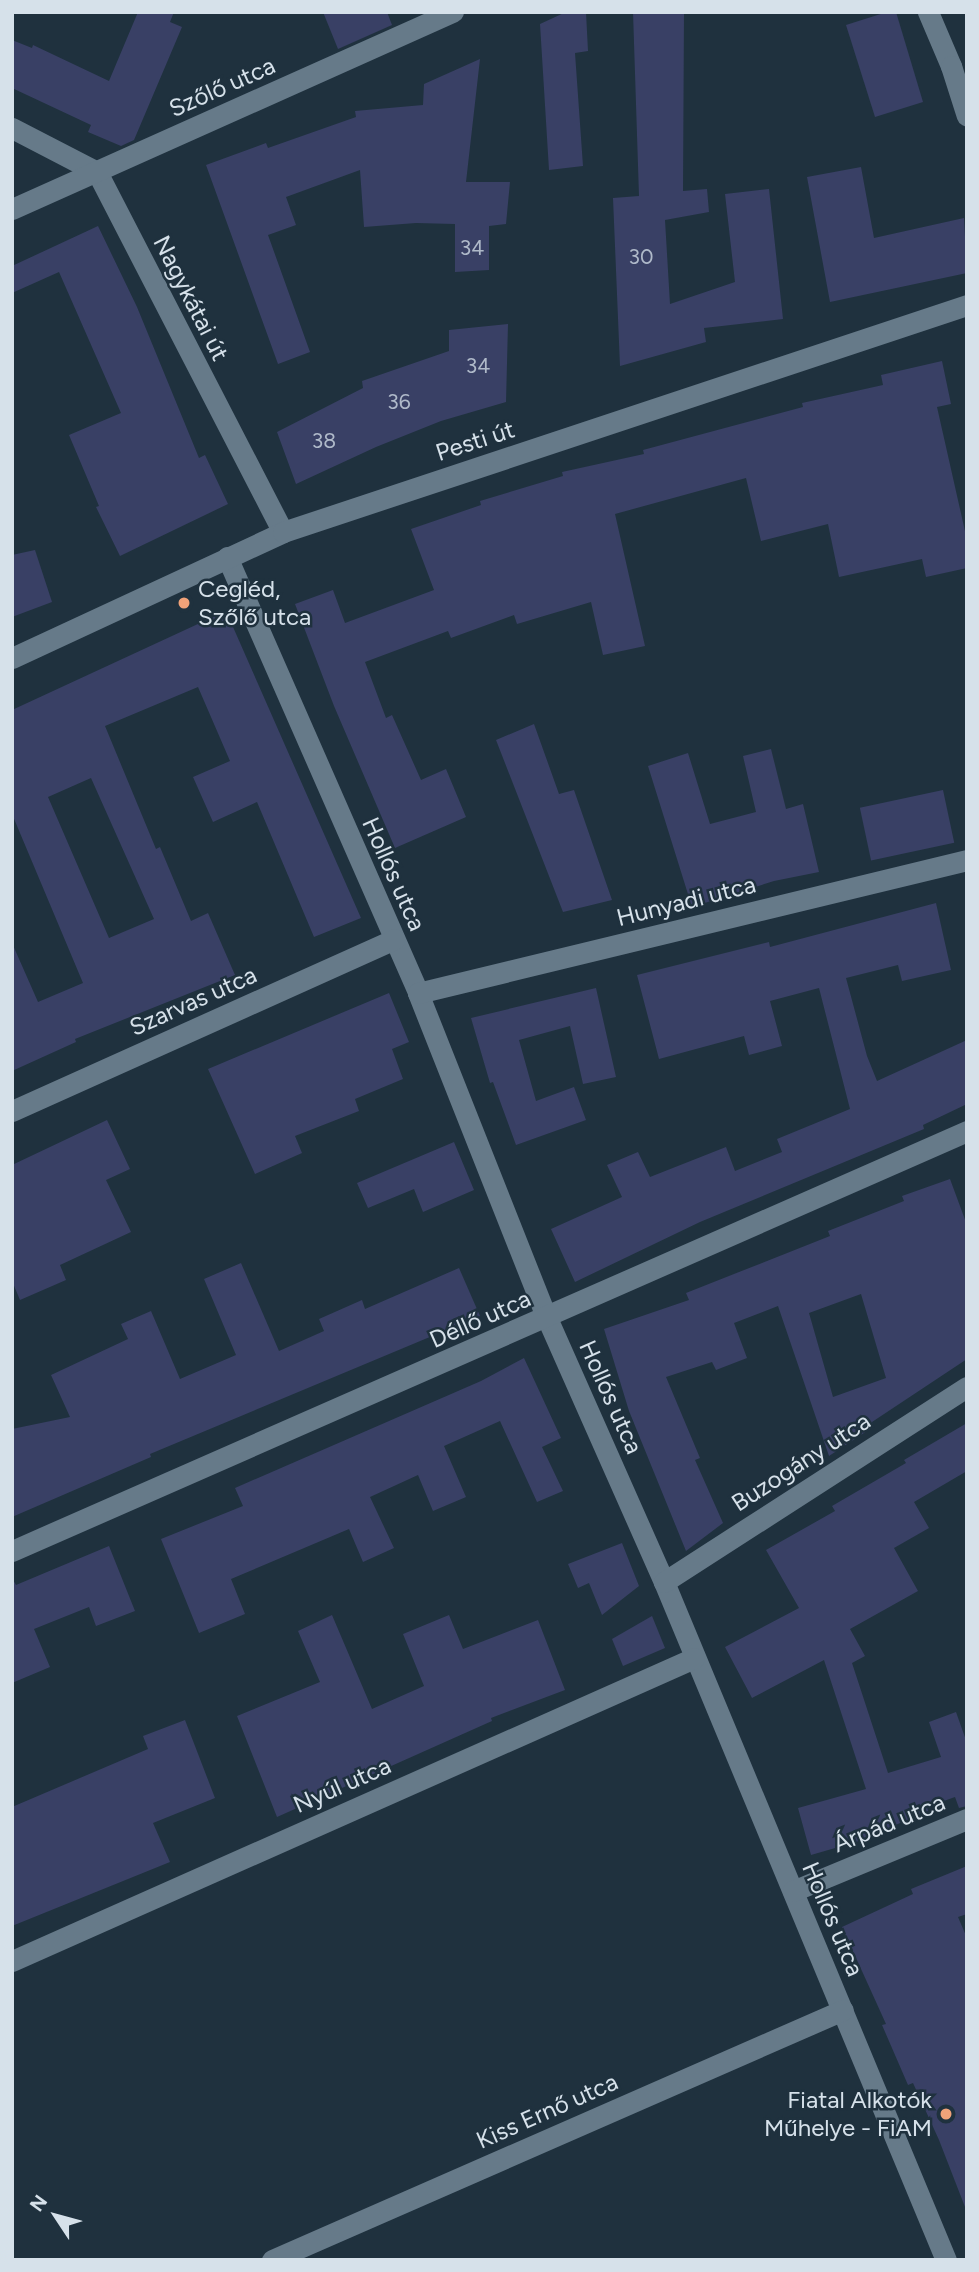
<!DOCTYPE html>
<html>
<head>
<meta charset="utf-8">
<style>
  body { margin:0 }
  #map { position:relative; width:979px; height:2272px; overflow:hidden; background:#1f313e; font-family:Figtree,sans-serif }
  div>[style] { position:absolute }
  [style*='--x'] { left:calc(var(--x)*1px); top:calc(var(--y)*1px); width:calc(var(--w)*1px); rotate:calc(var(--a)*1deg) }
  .building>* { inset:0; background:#394065; transform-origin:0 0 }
  .minor>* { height:21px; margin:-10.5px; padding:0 10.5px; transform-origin:10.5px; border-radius:10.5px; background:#667a89 }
  .dots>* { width:19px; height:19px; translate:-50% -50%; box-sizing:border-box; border:4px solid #1f313e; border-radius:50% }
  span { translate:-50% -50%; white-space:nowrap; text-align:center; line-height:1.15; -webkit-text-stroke:5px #1f313e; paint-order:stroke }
  .number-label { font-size:21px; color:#afb9c9 }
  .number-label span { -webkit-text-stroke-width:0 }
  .street-label { font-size:24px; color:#d6e1ea }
  .poi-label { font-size:24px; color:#d6e1ea }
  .left { translate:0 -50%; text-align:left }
  .right { translate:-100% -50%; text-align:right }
  .frame { position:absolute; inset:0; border:14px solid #d6e1ea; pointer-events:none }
  .north { position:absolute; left:21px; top:2181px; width:70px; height:70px; -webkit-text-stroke:5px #1f313e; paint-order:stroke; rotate:306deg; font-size:19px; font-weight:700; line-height:28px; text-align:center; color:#d6e1ea }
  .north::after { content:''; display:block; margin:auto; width:24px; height:32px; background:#d6e1ea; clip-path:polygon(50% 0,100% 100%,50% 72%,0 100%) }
</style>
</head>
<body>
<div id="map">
  <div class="building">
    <i style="clip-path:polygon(138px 12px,174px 12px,170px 22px,182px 27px,134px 140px,121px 146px,88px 132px,91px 125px,12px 88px,12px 40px,32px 48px,33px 45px,109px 81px)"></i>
    <i style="clip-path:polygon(323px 12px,387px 12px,392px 25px,338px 49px)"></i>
    <i style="clip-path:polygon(566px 12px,586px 12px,588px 51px,575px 53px,583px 166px,549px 170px,540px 24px)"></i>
    <i style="clip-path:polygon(633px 12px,684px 12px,683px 191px,707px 189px,709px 212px,665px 220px,670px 304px,735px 282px,725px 194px,769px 189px,783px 319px,704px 328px,706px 342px,620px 366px,613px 198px,639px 196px)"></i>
    <i style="clip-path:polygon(887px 12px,896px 12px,923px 102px,875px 117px,846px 25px)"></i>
    <i style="clip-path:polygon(480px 59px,466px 182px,510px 182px,506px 224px,489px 226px,489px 270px,455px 272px,455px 224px,416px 223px,364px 227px,360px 170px,286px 197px,296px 225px,268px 235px,310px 352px,278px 364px,206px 165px,266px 143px,268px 148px,356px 117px,355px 111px,423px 105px,424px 84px)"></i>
    <i style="clip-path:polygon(861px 167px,874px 238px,964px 218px,967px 273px,830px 302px,807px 177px)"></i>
    <i style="clip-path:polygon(98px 226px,137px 307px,199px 458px,205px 455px,228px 504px,120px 556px,96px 507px,99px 506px,69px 435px,121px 413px,59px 272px,12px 293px,12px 266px)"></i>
    <i style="clip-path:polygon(508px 324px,506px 402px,441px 421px,376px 447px,296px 484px,277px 432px,363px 388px,362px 381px,449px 351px,449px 330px)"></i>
    <i style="clip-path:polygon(942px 361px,951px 404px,937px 407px,967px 540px,967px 568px,926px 577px,922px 559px,839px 577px,828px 524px,761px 541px,746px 478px,615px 514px,645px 646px,603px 655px,591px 602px,517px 624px,514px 615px,451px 638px,448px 631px,365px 662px,386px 718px,392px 715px,421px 780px,446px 769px,466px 817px,395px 848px,334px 706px,295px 604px,333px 590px,345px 623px,434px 590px,411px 529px,481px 505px,480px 501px,563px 476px,562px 472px,644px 454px,643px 450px,803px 407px,802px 403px,883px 385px,881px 375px)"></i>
    <i style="clip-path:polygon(35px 550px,52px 602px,12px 617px,12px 555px)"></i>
    <i style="clip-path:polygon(evenodd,226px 611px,361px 918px,314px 937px,257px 802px,213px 822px,193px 777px,230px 761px,198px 687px,105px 726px,156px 849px,160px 847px,191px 921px,208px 913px,235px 975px,75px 1039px,76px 1042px,12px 1071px,12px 943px,38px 1002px,83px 983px,12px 814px,12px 710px,226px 611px,91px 778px,154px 919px,109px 938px,48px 797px,91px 778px)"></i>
    <i style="clip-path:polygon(534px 724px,559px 794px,574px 790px,612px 900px,563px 912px,496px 740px)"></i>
    <i style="clip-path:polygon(771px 749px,786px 809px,803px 804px,819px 872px,774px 881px,692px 907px,648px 766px,688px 753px,710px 824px,756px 812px,743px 756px)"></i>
    <i style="left:943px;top:790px;width:54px;height:85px;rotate:78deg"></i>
    <i style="clip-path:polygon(936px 903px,951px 970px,902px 981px,898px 965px,846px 978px,867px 1056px,877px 1081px,967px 1040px,967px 1104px,923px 1125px,924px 1129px,700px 1222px,575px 1282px,551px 1229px,622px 1197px,607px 1165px,638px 1152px,650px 1177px,726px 1147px,735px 1171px,782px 1152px,777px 1139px,850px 1109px,819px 988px,770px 1001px,782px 1046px,749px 1055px,744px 1036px,659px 1059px,637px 975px,769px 942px,770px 947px)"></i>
    <i style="clip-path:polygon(596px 988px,616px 1077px,583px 1084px,570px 1026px,519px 1040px,536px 1101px,574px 1087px,586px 1120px,516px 1145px,493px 1082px,490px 1083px,471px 1018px)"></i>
    <i style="clip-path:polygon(389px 993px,409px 1042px,392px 1049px,403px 1079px,355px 1099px,359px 1111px,295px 1136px,302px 1153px,255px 1174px,208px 1069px)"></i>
    <i style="clip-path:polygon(107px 1120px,130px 1169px,106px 1180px,131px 1232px,60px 1265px,66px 1280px,20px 1300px,12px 1281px,12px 1165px)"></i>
    <i style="clip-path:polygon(454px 1142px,474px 1190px,423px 1212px,414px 1189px,368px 1208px,357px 1183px)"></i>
    <i style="clip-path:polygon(evenodd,950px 1179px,967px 1225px,967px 1359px,872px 1422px,873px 1427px,829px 1456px,778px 1306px,734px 1323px,747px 1358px,716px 1370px,712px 1362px,666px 1377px,700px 1458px,695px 1460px,723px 1523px,686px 1551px,629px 1411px,604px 1329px,689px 1300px,686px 1293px,830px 1236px,828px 1231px,904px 1201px,902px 1196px,950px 1179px,861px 1294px,886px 1378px,833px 1397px,809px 1313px,861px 1294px)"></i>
    <i style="clip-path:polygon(241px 1263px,279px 1351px,324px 1331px,319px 1319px,362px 1300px,365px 1309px,459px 1268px,480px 1316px,150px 1454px,151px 1457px,12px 1517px,12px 1429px,70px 1417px,51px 1375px,128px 1339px,121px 1324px,151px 1311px,180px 1379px,236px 1355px,204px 1279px)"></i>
    <i style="clip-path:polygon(524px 1358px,561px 1438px,542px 1447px,563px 1491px,537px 1502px,500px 1421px,444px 1446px,466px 1497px,433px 1511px,418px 1475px,370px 1497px,394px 1548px,363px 1562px,349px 1529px,231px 1579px,245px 1614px,199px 1633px,161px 1539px,243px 1506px,235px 1488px,481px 1381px)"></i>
    <i style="clip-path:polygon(967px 1423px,967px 1471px,914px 1502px,929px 1528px,894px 1548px,918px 1591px,850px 1629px,865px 1656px,852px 1663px,888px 1773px,941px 1757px,929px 1722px,956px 1712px,967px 1743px,967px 1806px,959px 1808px,955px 1797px,927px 1807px,928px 1811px,856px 1842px,811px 1855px,798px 1808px,866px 1789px,824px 1660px,752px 1698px,725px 1647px,799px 1608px,766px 1550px,835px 1511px,832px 1506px,906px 1463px,904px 1460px)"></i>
    <i style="clip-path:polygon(622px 1543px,639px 1586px,602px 1615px,589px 1583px,578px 1588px,568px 1564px)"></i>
    <i style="clip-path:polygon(109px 1546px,135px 1611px,96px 1626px,89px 1607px,34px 1629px,50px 1667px,12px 1683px,12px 1578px,16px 1585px)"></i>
    <i style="clip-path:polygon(332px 1615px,372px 1709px,424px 1686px,403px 1634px,449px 1615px,463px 1649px,538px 1620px,565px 1690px,491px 1718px,492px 1721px,277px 1817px,237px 1716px,320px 1682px,298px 1631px)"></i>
    <i style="clip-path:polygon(652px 1616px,665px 1648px,623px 1666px,612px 1639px)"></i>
    <i style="clip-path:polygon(185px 1720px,215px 1798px,153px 1823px,170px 1862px,12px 1926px,12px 1807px,148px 1749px,143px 1736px)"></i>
    <i style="clip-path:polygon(967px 1866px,967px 1914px,958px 1917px,967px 1938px,965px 2207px,939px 2140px,913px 2083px,908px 2085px,882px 2025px,886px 2024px,842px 1927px,913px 1894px,911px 1889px)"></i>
  </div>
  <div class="minor">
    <i style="--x:928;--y:12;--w:59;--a:66.9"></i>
    <i style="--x:951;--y:66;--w:52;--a:72.3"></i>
    <i style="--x:12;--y:128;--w:96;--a:27.4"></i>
    <i style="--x:97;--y:172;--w:405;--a:62.7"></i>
    <i style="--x:12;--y:209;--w:483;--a:-24.1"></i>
    <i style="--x:227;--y:557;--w:476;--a:66.3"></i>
    <i style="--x:418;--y:993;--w:350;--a:68.4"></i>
    <i style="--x:547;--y:1318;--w:289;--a:66.1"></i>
    <i style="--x:664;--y:1582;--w:734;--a:67.42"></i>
    <i style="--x:12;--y:658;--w:299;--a:-24.9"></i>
    <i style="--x:283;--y:532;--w:721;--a:-18.36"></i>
    <i style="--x:418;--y:993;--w:565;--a:-13.62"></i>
    <i style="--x:12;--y:1111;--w:419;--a:-24.2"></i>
    <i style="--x:12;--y:1551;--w:1043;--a:-23.74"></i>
    <i style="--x:664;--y:1582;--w:360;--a:-32.8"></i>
    <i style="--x:793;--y:1891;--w:188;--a:-22.5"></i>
    <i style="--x:12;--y:1961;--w:746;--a:-23.95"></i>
    <i style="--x:272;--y:2260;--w:623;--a:-23.65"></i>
  </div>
  <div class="dots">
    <i style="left:184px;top:603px;background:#f0a279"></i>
    <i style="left:946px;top:2114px;background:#f0a279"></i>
  </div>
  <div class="number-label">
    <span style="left:472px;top:248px">34</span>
    <span style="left:641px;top:257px">30</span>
    <span style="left:478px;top:366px">34</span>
    <span style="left:399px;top:402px">36</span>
    <span style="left:324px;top:441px">38</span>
  </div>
  <div class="street-label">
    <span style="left:222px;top:87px;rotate:-24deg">Szőlő utca</span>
    <span style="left:191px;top:298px;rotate:63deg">Nagykátai út</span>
    <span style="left:475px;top:441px;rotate:-18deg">Pesti út</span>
    <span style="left:394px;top:874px;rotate:66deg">Hollós utca</span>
    <span style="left:686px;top:901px;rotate:-14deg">Hunyadi utca</span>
    <span style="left:193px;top:1001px;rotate:-24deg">Szarvas utca</span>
    <span style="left:480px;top:1319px;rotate:-24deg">Déllő utca</span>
    <span style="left:611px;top:1397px;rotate:66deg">Hollós utca</span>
    <span style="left:801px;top:1462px;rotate:-33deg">Buzogány utca</span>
    <span style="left:342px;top:1785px;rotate:-24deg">Nyúl utca</span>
    <span style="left:889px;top:1823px;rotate:-22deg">Árpád utca</span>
    <span style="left:833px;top:1919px;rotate:67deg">Hollós utca</span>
    <span style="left:547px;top:2111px;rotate:-24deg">Kiss Ernő utca</span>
  </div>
  <div class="poi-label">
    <span class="left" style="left:198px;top:603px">Cegléd,<br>Szőlő utca</span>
    <span class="right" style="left:932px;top:2114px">Fiatal Alkotók<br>Műhelye - FiAM</span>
  </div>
  <div class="frame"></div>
  <div class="north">N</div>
</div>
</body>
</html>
